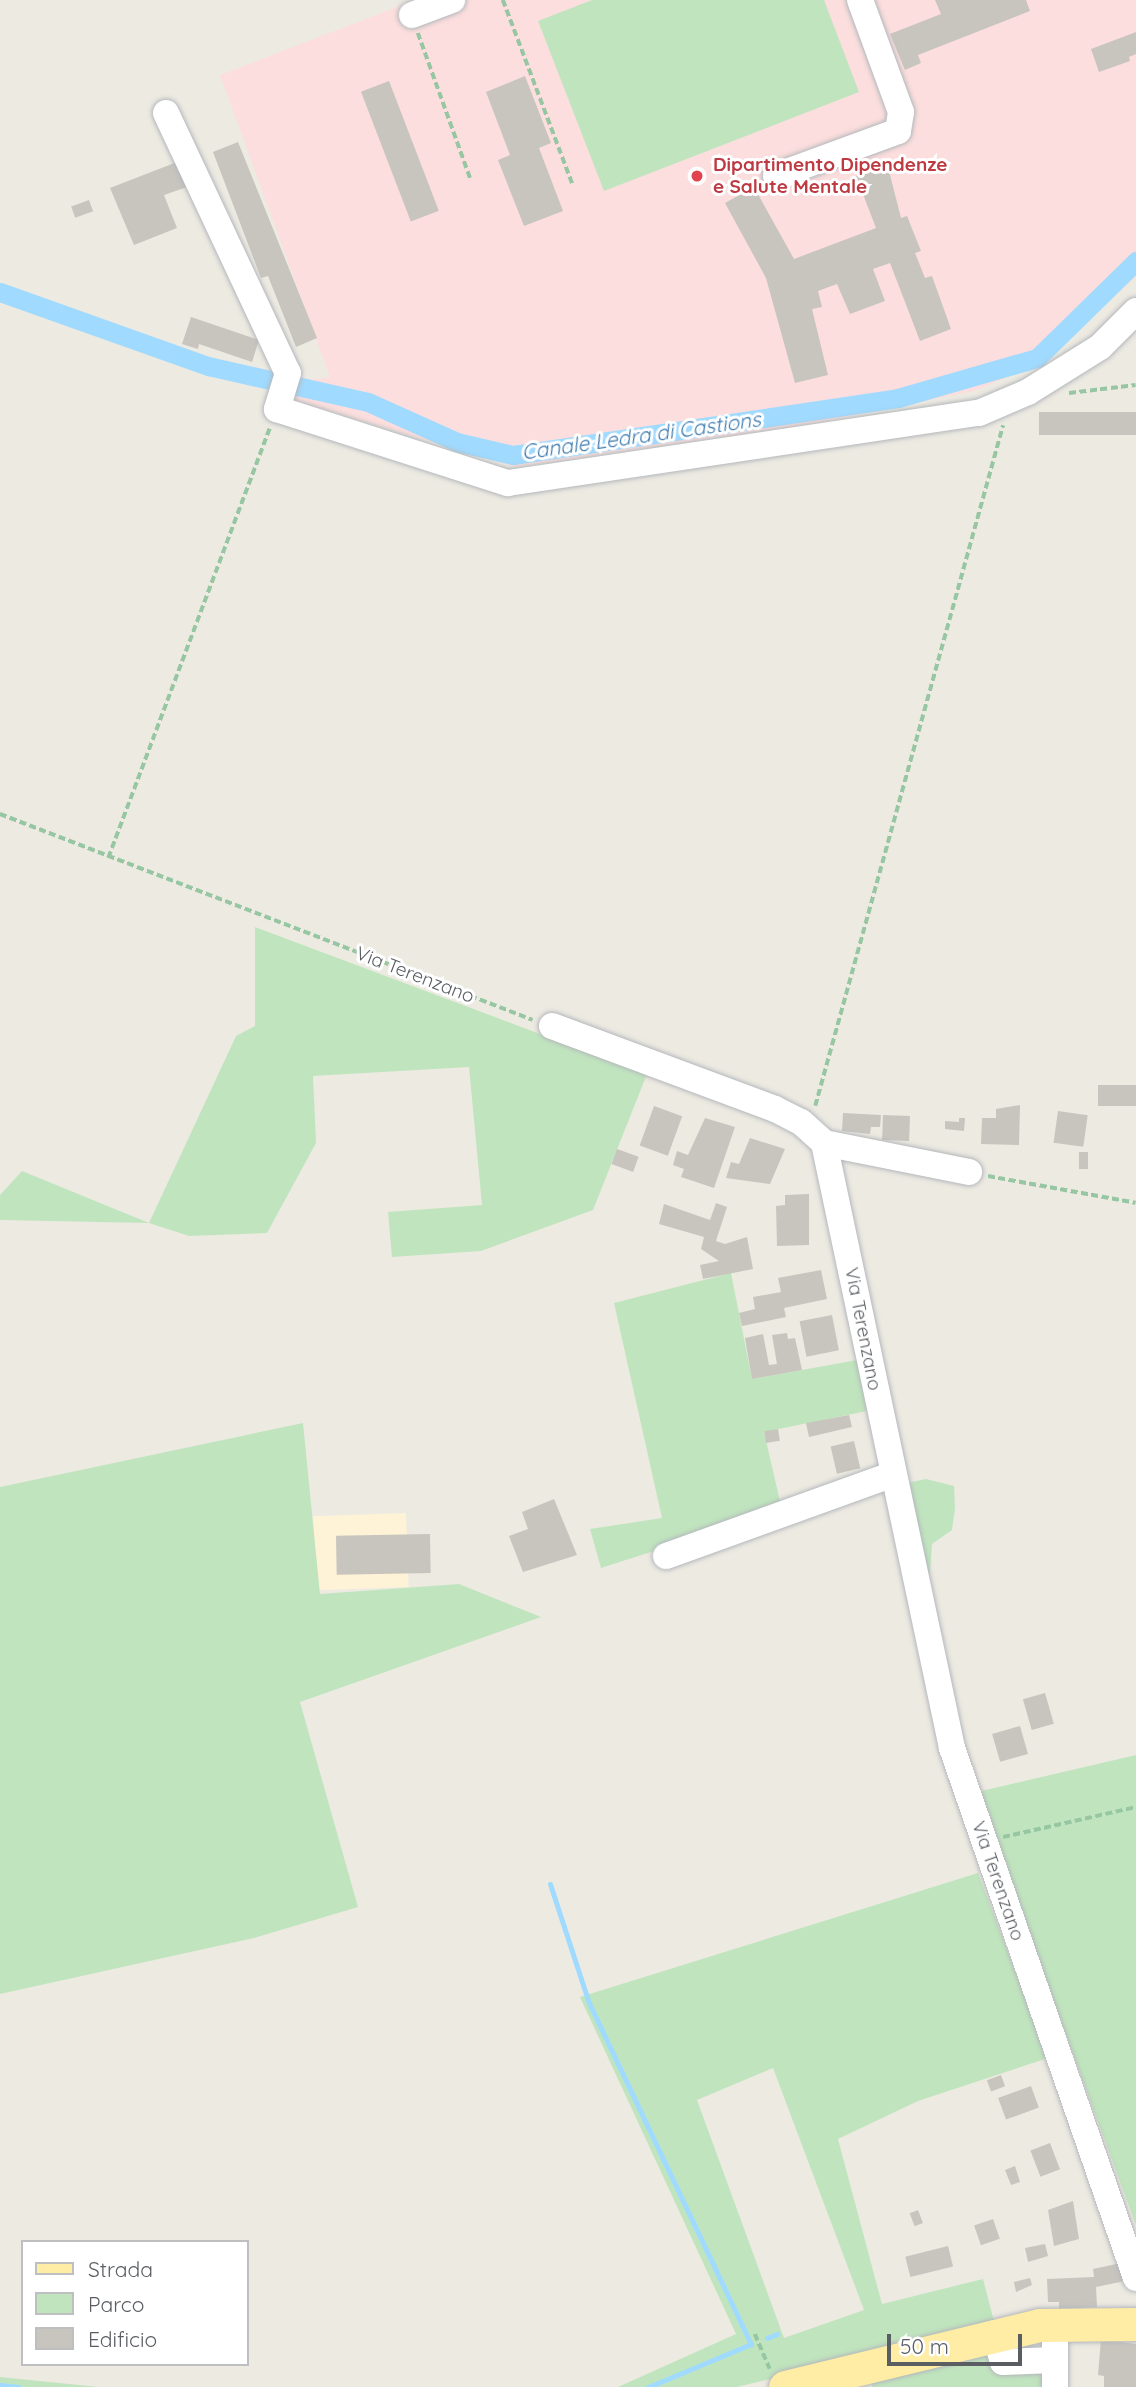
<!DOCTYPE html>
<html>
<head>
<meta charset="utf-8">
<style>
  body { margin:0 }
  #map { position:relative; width:1136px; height:2387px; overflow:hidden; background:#edeae2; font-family:Quicksand,sans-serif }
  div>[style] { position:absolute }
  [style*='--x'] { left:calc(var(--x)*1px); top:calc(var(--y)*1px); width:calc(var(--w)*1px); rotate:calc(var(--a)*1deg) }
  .commercial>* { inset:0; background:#fef3d6; transform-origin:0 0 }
  .medical>* { inset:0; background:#fbdedd }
  .green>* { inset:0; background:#c0e5be }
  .stream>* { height:5px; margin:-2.5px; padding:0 2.5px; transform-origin:2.5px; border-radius:2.5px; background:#a0daff }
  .canal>* { height:19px; margin:-9.5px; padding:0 9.5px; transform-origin:9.5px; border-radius:9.5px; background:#a0daff }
  .building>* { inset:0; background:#c8c5bf; transform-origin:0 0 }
  .path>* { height:3.5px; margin-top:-1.75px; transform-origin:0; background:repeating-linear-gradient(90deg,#97c6a2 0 7px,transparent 0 10.5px) }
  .roads { filter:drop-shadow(0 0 2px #b4b8bc) drop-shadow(0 0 2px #b4b8bc) }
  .minor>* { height:26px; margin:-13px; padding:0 13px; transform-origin:13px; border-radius:13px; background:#fff }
  .major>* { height:33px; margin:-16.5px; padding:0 16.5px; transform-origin:16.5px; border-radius:16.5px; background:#ffeca5 }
  .dots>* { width:19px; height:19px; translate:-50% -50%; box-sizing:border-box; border:4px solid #fff; border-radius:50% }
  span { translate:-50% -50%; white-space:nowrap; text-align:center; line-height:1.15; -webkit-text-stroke:6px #fff; paint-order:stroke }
  .health-label { font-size:19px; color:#be3a42; font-weight:700 }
  .left { translate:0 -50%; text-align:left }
  .street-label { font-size:19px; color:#5a5e63 }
  .water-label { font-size:21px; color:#3e7bb0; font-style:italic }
  .legend { position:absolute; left:21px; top:2240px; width:228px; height:126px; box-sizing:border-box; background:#fff; border:2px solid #bdbfc1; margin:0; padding:9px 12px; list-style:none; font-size:21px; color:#5a5e63 }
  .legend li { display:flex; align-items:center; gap:14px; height:35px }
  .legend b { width:35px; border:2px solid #bdbfc1 }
  .scale { position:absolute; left:887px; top:2334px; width:135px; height:32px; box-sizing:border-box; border:4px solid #5a5e63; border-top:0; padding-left:9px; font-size:21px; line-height:24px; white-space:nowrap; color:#5a5e63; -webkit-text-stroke:5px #fff; paint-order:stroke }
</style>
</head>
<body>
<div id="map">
  <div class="commercial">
    <i style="left:406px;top:1513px;width:74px;height:93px;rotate:88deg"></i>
  </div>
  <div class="medical">
    <i style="clip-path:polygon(415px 0,1136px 0,1136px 277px,1038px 364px,974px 391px,811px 424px,516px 467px,295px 401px,301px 381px,330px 377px,220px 75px)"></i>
  </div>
  <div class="green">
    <i style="clip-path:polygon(592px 0,824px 0,859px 92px,604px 191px,538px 21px)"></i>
    <i style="clip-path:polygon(255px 927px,647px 1074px,593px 1210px,481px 1251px,392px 1257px,388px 1212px,482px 1205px,469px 1067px,313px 1076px,316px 1143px,267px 1233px,189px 1236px,149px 1223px,0 1220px,0 1195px,22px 1171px,149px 1223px,236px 1036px,255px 1026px)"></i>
    <i style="clip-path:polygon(731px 1273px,752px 1379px,857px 1360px,867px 1411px,764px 1432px,782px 1510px,601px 1568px,590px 1529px,662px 1518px,614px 1303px)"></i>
    <i style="clip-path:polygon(303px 1423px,320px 1594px,459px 1584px,541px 1617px,300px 1702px,358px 1907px,254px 1938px,0 1994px,0 1487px)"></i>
    <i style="clip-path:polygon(926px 1479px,954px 1486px,955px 1508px,952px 1530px,932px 1544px,929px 1587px,907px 1483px)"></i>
    <i style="clip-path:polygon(1136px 1755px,1136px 2225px,977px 1792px)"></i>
    <i style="clip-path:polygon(evenodd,978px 1873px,1048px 2058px,918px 2101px,838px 2139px,882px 2304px,983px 2279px,995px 2325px,737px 2387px,618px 2387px,736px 2334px,580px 1997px,978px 1873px,773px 2068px,864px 2310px,784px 2338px,697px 2100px,773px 2068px)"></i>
    <i style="clip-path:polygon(990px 2350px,996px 2374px,1043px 2373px,1043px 2387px,872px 2387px,872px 2380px)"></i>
    <i style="clip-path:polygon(0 2377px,99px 2387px,0 2387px)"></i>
  </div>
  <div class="stream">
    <i style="--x:550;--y:1884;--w:125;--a:71.9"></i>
    <i style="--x:589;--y:2003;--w:378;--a:64.6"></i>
    <i style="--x:751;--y:2344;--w:112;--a:157.3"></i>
    <i style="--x:767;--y:2338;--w:11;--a:-22"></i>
    <i style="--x:0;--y:2385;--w:19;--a:6"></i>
  </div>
  <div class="canal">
    <i style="--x:0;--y:292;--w:221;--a:19.6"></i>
    <i style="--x:208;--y:366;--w:164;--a:12.7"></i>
    <i style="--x:368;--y:402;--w:98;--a:24.2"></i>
    <i style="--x:457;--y:442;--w:57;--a:13.1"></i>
    <i style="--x:513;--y:455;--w:389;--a:-8.4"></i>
    <i style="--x:898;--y:398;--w:145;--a:-16.1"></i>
    <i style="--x:1037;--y:358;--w:139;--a:-44.4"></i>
  </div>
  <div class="building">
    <i style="clip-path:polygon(935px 0,1026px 0,1030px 11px,918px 55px,921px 63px,905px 70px,890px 34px,941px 14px)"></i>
    <i style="clip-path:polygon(1136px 32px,1136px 54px,1129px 57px,1130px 61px,1099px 72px,1091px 49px)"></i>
    <i style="clip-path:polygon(525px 76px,551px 143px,539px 148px,563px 211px,524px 226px,498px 160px,510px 155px,486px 92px)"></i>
    <i style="left:389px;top:81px;width:139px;height:30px;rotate:69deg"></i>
    <i style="clip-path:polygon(238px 142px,317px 338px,296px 347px,268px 276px,261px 278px,213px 152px)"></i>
    <i style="clip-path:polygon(177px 162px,187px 187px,164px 195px,177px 228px,134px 245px,110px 188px)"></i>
    <i style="clip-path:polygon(887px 163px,901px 218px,907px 216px,921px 251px,915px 253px,925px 278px,932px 276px,951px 329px,920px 341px,890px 263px,873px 269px,885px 301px,850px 314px,837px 284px,818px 291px,822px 307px,812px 309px,828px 375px,795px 383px,766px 278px,725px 203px,754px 187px,794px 259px,876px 228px,856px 176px)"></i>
    <i style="left:89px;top:200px;width:12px;height:19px;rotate:70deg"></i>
    <i style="clip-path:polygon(191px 317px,259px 340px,252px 362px,199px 344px,198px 349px,182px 344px)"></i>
    <i style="left:1136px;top:412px;width:23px;height:97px;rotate:90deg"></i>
    <i style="left:1136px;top:1085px;width:21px;height:38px;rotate:90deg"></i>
    <i style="clip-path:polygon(1020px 1105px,1019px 1145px,981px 1144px,982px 1118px,996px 1118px,996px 1109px)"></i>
    <i style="left:654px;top:1106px;width:30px;height:42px;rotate:20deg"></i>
    <i style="left:1058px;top:1111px;width:30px;height:32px;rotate:8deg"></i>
    <i style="clip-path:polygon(843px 1113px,881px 1115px,880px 1127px,871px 1127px,870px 1134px,842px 1131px)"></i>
    <i style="left:883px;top:1115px;width:27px;height:25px;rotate:2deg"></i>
    <i style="clip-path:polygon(705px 1118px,735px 1127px,714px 1188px,681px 1177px,684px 1169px,673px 1165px,677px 1151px,688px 1155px)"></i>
    <i style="clip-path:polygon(959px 1118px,965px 1118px,964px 1131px,945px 1129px,945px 1121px,959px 1122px)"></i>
    <i style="clip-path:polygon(750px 1138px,785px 1149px,770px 1184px,726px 1178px,731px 1162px,739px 1164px)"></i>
    <i style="left:617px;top:1149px;width:23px;height:16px;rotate:20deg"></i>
    <i style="left:1079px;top:1152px;width:9px;height:17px"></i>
    <i style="clip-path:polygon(809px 1194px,809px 1245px,777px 1246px,776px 1206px,785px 1205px,785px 1195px)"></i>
    <i style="clip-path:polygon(716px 1203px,727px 1207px,716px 1241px,725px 1244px,747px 1237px,753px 1269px,703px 1279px,700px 1265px,719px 1261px,701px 1249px,704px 1237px,659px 1224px,664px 1204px,710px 1220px)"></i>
    <i style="clip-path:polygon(821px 1270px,827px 1299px,784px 1308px,786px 1317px,742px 1326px,739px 1313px,755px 1309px,753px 1297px,781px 1292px,778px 1278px)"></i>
    <i style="left:832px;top:1315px;width:36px;height:33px;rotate:79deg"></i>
    <i style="clip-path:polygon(787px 1333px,788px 1339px,795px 1338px,802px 1370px,752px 1379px,745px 1338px,763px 1334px,769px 1365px,777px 1364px,772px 1335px)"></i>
    <i style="clip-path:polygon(849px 1415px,852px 1427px,809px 1437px,806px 1423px)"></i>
    <i style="left:778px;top:1429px;width:12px;height:14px;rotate:81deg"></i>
    <i style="left:854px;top:1441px;width:28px;height:24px;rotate:77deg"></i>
    <i style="clip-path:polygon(554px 1499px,577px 1555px,523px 1572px,509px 1536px,528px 1529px,522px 1512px)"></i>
    <i style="left:430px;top:1534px;width:39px;height:94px;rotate:89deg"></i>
    <i style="left:1045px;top:1693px;width:32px;height:23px;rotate:74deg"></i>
    <i style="left:1020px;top:1726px;width:29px;height:29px;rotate:74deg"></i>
    <i style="left:1001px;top:2075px;width:12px;height:15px;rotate:70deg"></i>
    <i style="left:1031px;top:2086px;width:23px;height:35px;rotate:70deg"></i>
    <i style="left:1050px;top:2143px;width:28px;height:21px;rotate:69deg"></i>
    <i style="clip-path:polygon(1015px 2166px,1020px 2182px,1011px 2185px,1005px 2170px)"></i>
    <i style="clip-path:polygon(1073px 2201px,1079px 2239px,1054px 2246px,1048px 2210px)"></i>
    <i style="left:918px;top:2210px;width:14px;height:9px;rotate:69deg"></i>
    <i style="left:993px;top:2219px;width:21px;height:20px;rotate:71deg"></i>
    <i style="clip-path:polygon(1045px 2244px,1048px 2256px,1028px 2262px,1025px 2248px)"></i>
    <i style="left:948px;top:2246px;width:21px;height:44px;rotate:76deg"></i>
    <i style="clip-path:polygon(1121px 2263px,1125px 2281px,1096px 2287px,1097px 2307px,1059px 2309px,1059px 2302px,1048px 2302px,1047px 2279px,1094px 2277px,1093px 2269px)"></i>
    <i style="clip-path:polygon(1030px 2278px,1032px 2285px,1016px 2292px,1014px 2282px)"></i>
    <i style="clip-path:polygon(1101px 2339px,1136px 2344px,1136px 2387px,1104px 2387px,1104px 2376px,1098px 2375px)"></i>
  </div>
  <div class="path">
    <i style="--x:503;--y:0;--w:196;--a:69.3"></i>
    <i style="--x:418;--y:33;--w:156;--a:70.2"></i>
    <i style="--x:1069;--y:393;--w:67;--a:-6.8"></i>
    <i style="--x:0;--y:814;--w:571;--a:21.13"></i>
    <i style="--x:108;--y:858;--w:460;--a:-69.4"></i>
    <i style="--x:815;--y:1106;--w:706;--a:-74.57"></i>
    <i style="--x:988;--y:1176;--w:150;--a:10.3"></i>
    <i style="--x:1003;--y:1837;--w:136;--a:-12.7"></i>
    <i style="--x:755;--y:2334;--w:38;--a:67"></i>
  </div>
  <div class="roads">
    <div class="minor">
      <i style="--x:412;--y:15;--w:43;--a:-20.6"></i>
      <i style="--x:166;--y:113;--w:287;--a:64.9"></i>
      <i style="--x:288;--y:373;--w:38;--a:107"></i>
      <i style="--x:277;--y:409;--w:243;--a:17.8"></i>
      <i style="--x:508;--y:483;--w:476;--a:-8.5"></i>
      <i style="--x:979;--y:413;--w:53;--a:-23.2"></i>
      <i style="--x:1028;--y:392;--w:85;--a:-32"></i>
      <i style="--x:1100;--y:347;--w:51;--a:-45"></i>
      <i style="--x:776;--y:176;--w:130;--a:-20.2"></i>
      <i style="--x:898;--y:131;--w:19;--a:-81"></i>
      <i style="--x:901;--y:112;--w:119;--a:-110.1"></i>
      <i style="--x:552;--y:1026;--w:238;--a:20.4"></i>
      <i style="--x:775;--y:1109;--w:29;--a:27"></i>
      <i style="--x:801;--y:1122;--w:31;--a:42"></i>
      <i style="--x:824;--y:1143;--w:618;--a:78.05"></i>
      <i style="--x:952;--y:1748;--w:561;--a:70.85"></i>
      <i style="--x:824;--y:1143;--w:148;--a:11.3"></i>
      <i style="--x:666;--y:1556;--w:239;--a:-19.8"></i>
      <i style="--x:995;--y:2333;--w:30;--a:75"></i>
      <i style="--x:1003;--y:2362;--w:51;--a:-2.2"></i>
      <i style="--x:1055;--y:2387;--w:45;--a:-90"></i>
    </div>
    <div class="major">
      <i style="--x:785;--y:2387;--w:262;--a:-13.7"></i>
      <i style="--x:1040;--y:2325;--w:96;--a:-0.6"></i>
    </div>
  </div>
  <div class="dots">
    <i style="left:697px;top:176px;background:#e0444e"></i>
  </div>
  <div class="health-label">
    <span class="left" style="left:713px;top:176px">Dipartimento Dipendenze<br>e Salute Mentale</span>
  </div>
  <div class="street-label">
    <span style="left:415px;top:975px;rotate:21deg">Via Terenzano</span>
    <span style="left:863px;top:1329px;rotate:79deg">Via Terenzano</span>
    <span style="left:998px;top:1881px;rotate:71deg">Via Terenzano</span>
  </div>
  <div class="water-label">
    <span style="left:641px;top:435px;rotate:-8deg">Canale Ledra di Castions</span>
  </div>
  <ul class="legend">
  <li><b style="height:9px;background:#ffeca5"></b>Strada</li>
  <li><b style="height:19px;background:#c0e5be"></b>Parco</li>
  <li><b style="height:19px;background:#c8c5bf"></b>Edificio</li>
  </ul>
  <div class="scale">50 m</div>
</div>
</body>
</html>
